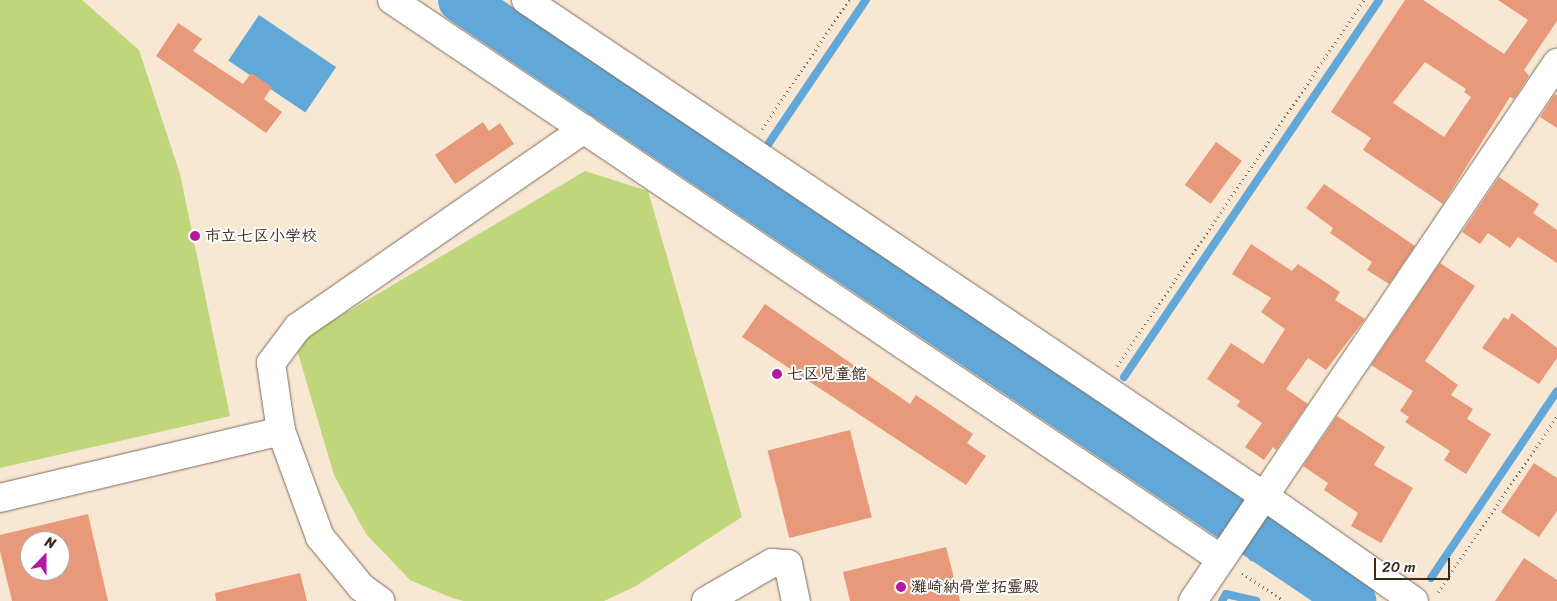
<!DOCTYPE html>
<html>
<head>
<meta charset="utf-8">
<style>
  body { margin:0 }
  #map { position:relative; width:1557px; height:601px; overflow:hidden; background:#f7e7d3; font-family:Sriracha,"Klee One",sans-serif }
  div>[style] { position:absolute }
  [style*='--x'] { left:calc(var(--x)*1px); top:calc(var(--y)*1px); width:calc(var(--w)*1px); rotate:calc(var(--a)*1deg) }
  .green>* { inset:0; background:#bfd67a }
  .water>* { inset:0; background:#61a7d7; transform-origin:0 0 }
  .stream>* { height:8px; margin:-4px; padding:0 4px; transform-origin:4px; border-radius:4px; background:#61a7d7 }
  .river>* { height:46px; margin:-23px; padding:0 23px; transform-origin:23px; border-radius:23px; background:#61a7d7 }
  .building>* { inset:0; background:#e7997a; transform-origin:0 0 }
  .path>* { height:3px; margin-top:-1.5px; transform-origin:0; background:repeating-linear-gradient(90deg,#7d6c5d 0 1px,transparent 0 5px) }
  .roads { filter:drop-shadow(0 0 1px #7d6c5d) drop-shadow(0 0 1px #7d6c5d) }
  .minor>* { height:28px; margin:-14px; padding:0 14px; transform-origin:14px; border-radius:14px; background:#fff }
  .dots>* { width:14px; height:14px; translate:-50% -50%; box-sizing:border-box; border:2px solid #fff; border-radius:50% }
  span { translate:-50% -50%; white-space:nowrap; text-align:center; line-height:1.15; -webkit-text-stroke:4px #fff; paint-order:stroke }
  .poi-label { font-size:16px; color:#3b2a1e; font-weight:700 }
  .left { translate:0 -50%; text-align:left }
  .north { position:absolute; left:20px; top:531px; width:50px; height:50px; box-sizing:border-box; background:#fff; border:1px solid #b1aaa5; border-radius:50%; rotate:22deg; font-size:14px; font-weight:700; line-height:20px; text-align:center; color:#3b2a1e }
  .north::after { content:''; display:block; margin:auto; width:18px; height:22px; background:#b5179e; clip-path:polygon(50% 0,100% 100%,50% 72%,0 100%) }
  .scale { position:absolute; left:1374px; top:558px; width:76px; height:22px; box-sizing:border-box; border:2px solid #3b2a1e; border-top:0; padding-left:6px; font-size:15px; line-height:18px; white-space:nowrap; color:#3b2a1e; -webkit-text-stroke:4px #fff; paint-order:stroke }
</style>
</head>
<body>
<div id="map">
  <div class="green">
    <i style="clip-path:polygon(0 0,82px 0,139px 50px,180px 174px,230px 416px,0 468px)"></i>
    <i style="clip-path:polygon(585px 171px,648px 191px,742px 517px,634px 587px,604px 601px,464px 601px,452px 598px,410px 580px,366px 534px,334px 475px,295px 343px)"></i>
  </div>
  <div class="water">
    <i style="left:259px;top:15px;width:93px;height:55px;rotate:34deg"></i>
  </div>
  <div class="stream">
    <i style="--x:769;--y:143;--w:173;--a:-55.9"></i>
    <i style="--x:740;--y:188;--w:14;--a:-56"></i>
    <i style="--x:1124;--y:377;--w:455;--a:-55.9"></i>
    <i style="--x:1091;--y:424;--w:11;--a:-56"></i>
    <i style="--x:1252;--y:557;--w:20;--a:-57"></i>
    <i style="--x:1431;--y:578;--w:225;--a:-56"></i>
    <i style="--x:1222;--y:601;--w:8;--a:-60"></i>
    <i style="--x:1226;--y:594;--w:31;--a:13"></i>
  </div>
  <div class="river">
    <i style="--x:461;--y:0;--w:1076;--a:33.97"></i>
  </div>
  <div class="building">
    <i style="clip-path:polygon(evenodd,1405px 0,1423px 0,1504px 54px,1528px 20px,1498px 0,1557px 0,1557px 21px,1524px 70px,1529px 76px,1514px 99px,1510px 97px,1443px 204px,1363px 150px,1371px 138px,1331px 112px,1405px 0,1425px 62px,1466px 89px,1464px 92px,1471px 97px,1444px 137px,1393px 103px,1425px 62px)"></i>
    <i style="clip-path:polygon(178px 23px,202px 39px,193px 51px,243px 84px,251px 73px,272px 87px,264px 99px,282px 112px,266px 133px,156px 56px)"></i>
    <i style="clip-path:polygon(1555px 94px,1557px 95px,1557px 128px,1540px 117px)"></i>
    <i style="clip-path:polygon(483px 122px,489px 131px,500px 123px,514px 144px,455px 184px,435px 155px)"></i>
    <i style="left:1216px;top:142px;width:32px;height:53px;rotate:36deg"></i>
    <i style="clip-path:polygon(1499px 177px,1539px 204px,1533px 213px,1557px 230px,1557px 263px,1518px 237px,1510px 248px,1488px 233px,1480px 244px,1462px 232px)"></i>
    <i style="clip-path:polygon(1324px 184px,1415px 246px,1389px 284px,1367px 270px,1372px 262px,1330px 233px,1333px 228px,1306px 208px)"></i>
    <i style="clip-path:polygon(1251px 244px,1292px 271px,1298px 264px,1340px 292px,1335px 300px,1365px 319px,1326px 370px,1308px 358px,1286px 389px,1308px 404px,1276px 450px,1273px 447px,1264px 460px,1245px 447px,1262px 423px,1237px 406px,1240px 401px,1207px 379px,1231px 343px,1263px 364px,1285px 329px,1261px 312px,1271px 298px,1232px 274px)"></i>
    <i style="clip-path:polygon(1440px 263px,1475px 286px,1425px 361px,1458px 385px,1451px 395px,1473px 409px,1467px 419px,1491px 434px,1466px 474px,1444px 460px,1450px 451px,1405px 422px,1409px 417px,1400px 411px,1413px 391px,1371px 365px)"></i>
    <i style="clip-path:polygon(765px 304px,910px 404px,916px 395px,973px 434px,967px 443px,986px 456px,966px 485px,742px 337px)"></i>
    <i style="clip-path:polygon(1512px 313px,1557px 348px,1557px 358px,1539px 384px,1482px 348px,1504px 317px,1508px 320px)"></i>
    <i style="clip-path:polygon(1337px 416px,1385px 447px,1374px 465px,1413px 488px,1381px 543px,1351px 526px,1358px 513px,1324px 490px,1328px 483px,1303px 466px)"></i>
    <i style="left:850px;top:430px;width:90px;height:85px;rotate:76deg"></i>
    <i style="clip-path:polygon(1534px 463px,1557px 478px,1557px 511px,1539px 537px,1501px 512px)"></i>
    <i style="clip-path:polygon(evenodd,88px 514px,108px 601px,12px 601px,0 551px,0 535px,88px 514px,30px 541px,60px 541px,60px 571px,30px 571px,30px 541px)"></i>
    <i style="clip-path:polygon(946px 547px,960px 601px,850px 601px,843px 572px)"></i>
    <i style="clip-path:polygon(1524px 558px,1557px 580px,1557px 601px,1495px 601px)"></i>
    <i style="clip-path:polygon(300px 573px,307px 601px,216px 601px,215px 593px)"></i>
  </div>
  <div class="path">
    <i style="--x:762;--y:129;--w:156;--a:-56"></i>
    <i style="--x:1117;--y:366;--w:442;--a:-56"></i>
    <i style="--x:1242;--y:573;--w:50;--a:33.7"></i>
    <i style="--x:1438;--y:592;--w:212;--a:-55.9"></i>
  </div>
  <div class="roads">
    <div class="minor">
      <i style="--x:392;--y:0;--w:1000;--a:33.99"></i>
      <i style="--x:526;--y:0;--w:889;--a:33.9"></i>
      <i style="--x:1264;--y:496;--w:183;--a:35"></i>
      <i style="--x:281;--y:431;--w:113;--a:69.8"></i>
      <i style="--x:320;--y:537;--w:65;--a:50.6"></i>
      <i style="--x:361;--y:587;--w:24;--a:36"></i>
      <i style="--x:0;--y:498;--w:289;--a:-13.4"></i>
      <i style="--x:281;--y:431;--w:69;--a:-98.4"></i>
      <i style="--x:271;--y:363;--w:45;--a:-53.1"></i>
      <i style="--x:298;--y:327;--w:348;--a:-34.7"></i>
      <i style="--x:706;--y:601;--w:76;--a:-29.9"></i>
      <i style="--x:772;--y:563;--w:16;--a:4"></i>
      <i style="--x:788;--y:564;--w:38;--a:78"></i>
      <i style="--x:1193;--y:601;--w:650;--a:-55.92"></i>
    </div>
  </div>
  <div class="dots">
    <i style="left:195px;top:236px;background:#b5179e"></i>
    <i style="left:777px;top:374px;background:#b5179e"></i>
    <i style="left:901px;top:587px;background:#b5179e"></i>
  </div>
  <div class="poi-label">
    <span class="left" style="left:205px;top:236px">市立七区小学校</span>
    <span class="left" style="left:787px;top:374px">七区児童館</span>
    <span class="left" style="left:911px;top:587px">灘崎納骨堂拓霊殿</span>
  </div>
  <div class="north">N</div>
  <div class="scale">20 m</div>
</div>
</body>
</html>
